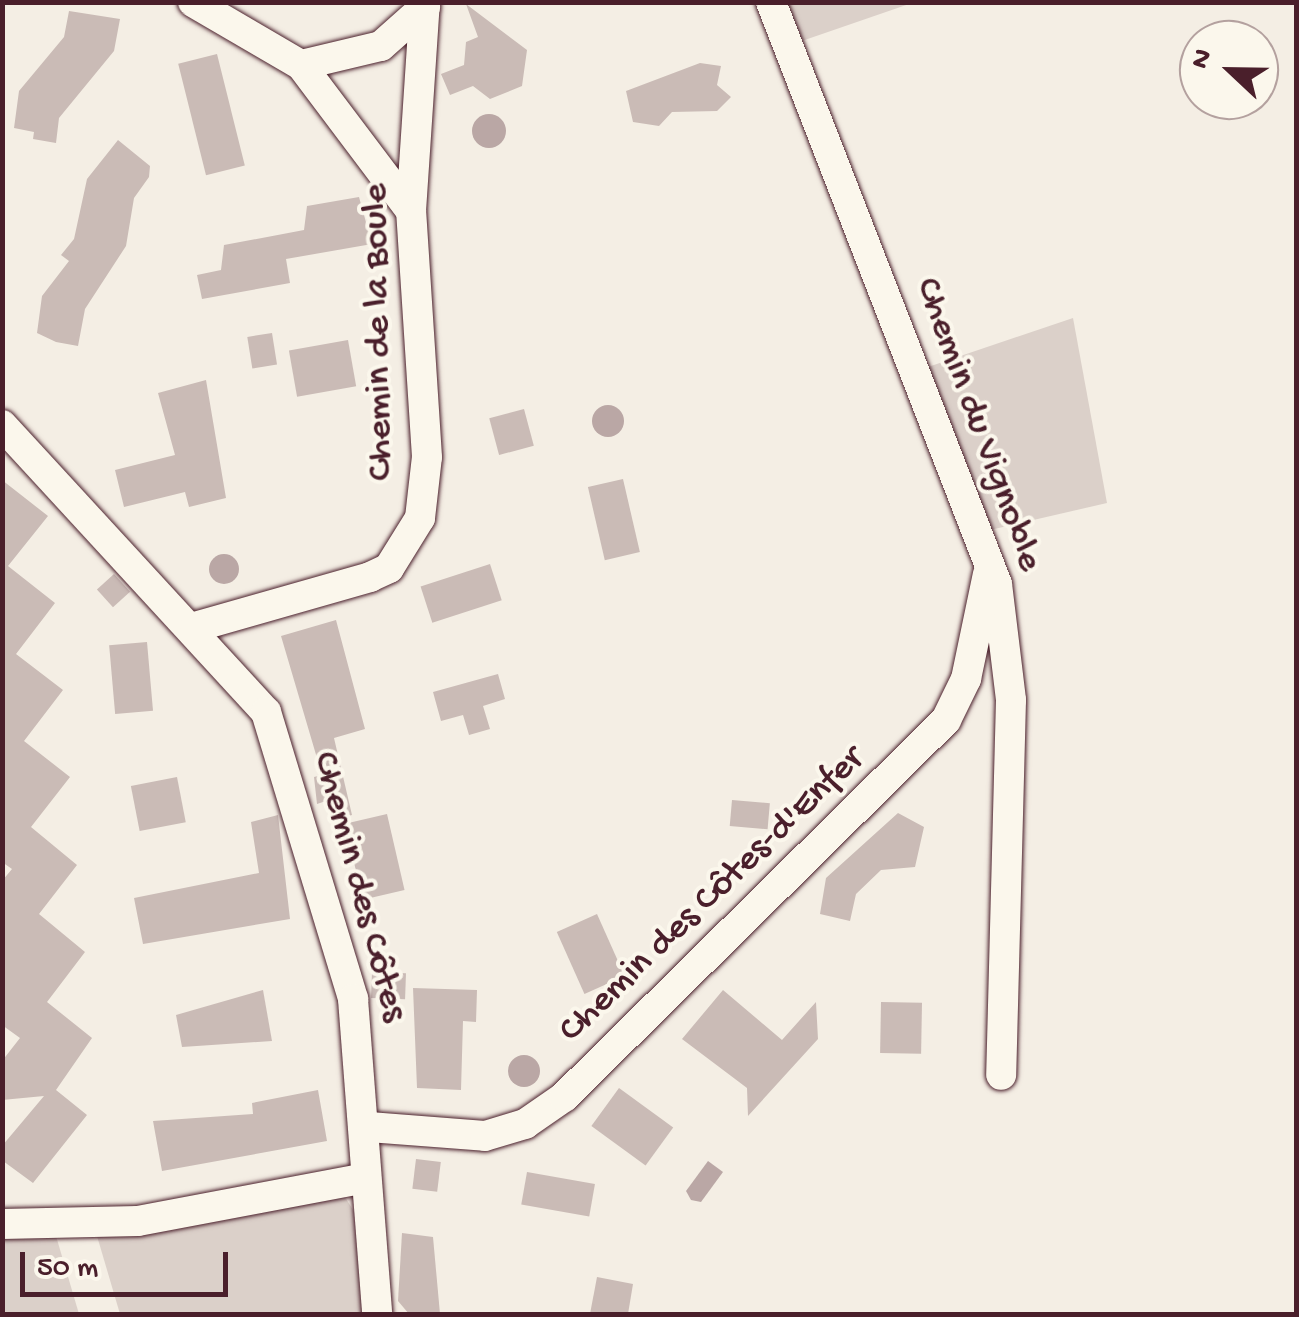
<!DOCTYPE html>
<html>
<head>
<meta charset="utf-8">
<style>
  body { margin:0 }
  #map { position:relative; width:1299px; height:1317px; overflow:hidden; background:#f4eee4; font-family:"Gochi Hand",sans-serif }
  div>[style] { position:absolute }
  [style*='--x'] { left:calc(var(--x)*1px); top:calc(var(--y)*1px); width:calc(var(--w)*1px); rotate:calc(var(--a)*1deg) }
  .green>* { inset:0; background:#dbd0c9 }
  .water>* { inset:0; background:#baa7a5 }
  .round { border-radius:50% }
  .building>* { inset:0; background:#cabbb6; transform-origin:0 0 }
  .roads { filter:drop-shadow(0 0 2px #4a1f2b) drop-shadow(0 0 2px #4a1f2b) }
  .street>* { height:30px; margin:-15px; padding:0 15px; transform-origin:15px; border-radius:15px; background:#fbf7ec }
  span { translate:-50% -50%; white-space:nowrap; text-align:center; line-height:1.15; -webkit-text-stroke:8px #fbf7ec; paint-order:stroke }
  .street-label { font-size:38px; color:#4a1f2b }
  .frame { position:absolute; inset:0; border:5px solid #4a1f2b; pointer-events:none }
  .north { position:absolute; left:1179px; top:20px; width:100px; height:100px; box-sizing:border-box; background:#fbf7ec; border:2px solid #b4a19f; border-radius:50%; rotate:292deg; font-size:28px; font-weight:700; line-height:40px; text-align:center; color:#4a1f2b }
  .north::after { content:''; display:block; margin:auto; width:35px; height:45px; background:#4a1f2b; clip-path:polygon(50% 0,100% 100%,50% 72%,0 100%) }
  .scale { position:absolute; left:20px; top:1252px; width:208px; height:45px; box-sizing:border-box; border:5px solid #4a1f2b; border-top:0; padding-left:12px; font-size:30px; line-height:35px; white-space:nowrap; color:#4a1f2b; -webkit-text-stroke:8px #fbf7ec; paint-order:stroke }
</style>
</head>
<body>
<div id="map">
  <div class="green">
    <i style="clip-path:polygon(780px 3px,912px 3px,796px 43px)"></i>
    <i style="clip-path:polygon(1073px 318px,1107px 503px,990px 530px,928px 367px)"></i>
    <i style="clip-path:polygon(343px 1194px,355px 1213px,368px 1314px,120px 1314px,97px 1236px)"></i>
    <i style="clip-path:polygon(3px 1236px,56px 1236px,79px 1314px,3px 1314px)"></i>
  </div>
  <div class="water">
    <i class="round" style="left:472px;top:114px;width:34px;height:34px"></i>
    <i class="round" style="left:592px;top:405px;width:32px;height:32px"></i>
    <i class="round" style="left:209px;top:554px;width:30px;height:30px"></i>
    <i class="round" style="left:508px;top:1055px;width:32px;height:32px"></i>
    <i style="clip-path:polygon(708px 1161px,723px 1172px,701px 1202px,691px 1200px,686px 1191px)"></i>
  </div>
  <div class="building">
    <i style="clip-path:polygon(466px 4px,527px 50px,522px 86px,490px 99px,473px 86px,450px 95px,441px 74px,464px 65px,466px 42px,478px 37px)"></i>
    <i style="clip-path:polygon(69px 11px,120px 19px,114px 51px,59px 118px,56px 143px,33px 139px,34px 132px,14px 128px,19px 91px,64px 37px)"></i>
    <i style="left:217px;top:54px;width:115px;height:40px;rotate:76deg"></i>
    <i style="clip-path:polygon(700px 63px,721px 66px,717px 85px,731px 97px,717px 111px,672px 112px,659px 126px,633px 122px,626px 91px)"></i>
    <i style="clip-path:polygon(118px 140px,150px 166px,149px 177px,134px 198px,126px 246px,85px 309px,78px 346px,56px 342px,37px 333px,42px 296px,69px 261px,61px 255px,74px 239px,87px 179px)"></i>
    <i style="clip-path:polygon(359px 197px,372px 244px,286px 259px,290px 283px,202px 299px,197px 275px,221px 270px,224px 245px,304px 230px,307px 206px)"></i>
    <i style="left:272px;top:333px;width:32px;height:25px;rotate:81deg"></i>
    <i style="left:348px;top:340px;width:47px;height:60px;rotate:80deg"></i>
    <i style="clip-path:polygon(206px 380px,226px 498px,189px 507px,185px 492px,124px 507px,115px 470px,175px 455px,158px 393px)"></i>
    <i style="left:524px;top:409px;width:38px;height:36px;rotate:75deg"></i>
    <i style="left:623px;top:479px;width:75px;height:36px;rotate:77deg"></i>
    <i style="clip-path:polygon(2px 480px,48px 516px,8px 566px,55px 603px,16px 654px,63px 690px,24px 741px,70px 777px,31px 827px,77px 865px,39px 914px,85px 952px,47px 1002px,92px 1038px,56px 1090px,87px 1115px,33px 1183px,3px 1161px,2px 1146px,44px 1096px,2px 1100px,2px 1061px,20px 1038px,2px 1025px,2px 881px,12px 869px,2px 862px)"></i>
    <i style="left:490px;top:564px;width:38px;height:73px;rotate:72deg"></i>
    <i style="left:114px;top:574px;width:24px;height:23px;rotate:48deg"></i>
    <i style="clip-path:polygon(336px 620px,365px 729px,334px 738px,352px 815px,334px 820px,329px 800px,317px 804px,314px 777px,322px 775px,281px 636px)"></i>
    <i style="left:147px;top:642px;width:69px;height:38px;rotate:85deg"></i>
    <i style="clip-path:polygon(498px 674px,505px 699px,483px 706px,490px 729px,469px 735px,463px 715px,441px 721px,433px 692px)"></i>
    <i style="left:177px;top:777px;width:46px;height:47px;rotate:79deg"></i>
    <i style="left:732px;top:800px;width:38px;height:26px;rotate:5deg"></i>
    <i style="clip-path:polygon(898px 813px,924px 827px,915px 867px,881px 870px,856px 894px,850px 921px,820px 914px,826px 878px)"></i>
    <i style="left:387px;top:814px;width:78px;height:43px;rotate:77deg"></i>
    <i style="clip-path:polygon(278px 815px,290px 919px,143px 944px,134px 898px,259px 873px,251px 822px)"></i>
    <i style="left:597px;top:914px;width:68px;height:44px;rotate:66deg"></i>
    <i style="left:372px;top:972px;width:34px;height:26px;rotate:2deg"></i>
    <i style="clip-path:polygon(413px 988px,477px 990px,476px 1022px,463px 1021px,461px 1090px,417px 1088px)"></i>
    <i style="clip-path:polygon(263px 990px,272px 1041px,182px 1047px,176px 1015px)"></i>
    <i style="clip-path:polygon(723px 990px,782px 1040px,816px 1002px,818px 1039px,748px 1116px,747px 1088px,682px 1039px)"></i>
    <i style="left:881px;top:1002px;width:41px;height:51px;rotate:1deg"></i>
    <i style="left:619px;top:1088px;width:67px;height:47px;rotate:36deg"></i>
    <i style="clip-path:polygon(318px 1090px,327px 1141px,162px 1171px,153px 1121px,253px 1114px,252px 1103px)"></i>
    <i style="left:416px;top:1159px;width:25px;height:30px;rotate:7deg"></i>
    <i style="left:527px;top:1172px;width:69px;height:33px;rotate:10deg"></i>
    <i style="clip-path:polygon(402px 1233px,433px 1237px,440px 1314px,409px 1314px,398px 1301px)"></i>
    <i style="clip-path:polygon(597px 1277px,633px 1284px,628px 1314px,590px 1314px)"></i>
  </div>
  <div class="roads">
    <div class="street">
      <i style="--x:193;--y:2;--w:125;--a:30.3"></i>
      <i style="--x:301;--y:65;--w:183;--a:53"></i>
      <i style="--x:771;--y:2;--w:624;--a:68.78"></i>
      <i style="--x:997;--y:584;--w:117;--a:83.1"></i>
      <i style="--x:1011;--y:700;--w:375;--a:91.5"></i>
      <i style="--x:301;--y:65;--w:82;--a:-13.4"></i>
      <i style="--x:381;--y:46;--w:59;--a:-41.6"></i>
      <i style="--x:2;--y:425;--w:390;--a:47.4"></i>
      <i style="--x:266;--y:712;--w:300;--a:73.1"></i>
      <i style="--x:353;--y:999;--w:316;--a:85.6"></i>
      <i style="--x:195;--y:627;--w:182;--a:-15.9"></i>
      <i style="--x:370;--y:577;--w:21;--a:-25"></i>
      <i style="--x:389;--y:568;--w:59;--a:-58.2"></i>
      <i style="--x:420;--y:518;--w:61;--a:-83.5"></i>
      <i style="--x:427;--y:457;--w:247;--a:-93.7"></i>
      <i style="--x:411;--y:211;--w:209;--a:-86.2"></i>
      <i style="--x:369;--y:1127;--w:116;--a:4.4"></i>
      <i style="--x:485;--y:1136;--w:42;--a:-16.7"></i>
      <i style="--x:525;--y:1124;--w:47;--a:-34.7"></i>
      <i style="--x:564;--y:1097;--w:537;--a:-44.62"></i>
      <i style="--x:946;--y:720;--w:46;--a:-64"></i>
      <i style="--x:966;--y:679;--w:107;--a:-78.2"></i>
      <i style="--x:2;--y:1224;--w:136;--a:-1.3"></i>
      <i style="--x:138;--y:1221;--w:232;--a:-10.7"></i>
    </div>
  </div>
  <div class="street-label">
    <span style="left:380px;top:332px;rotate:-91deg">Chemin de la Boule</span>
    <span style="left:977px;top:425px;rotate:70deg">Chemin du Vignoble</span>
    <span style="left:358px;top:887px;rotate:75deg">Chemin des Côtes</span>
    <span style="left:713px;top:896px;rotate:-44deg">Chemin des Côtes-d'Enfer</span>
  </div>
  <div class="frame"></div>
  <div class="north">N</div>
  <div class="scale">50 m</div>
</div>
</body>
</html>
